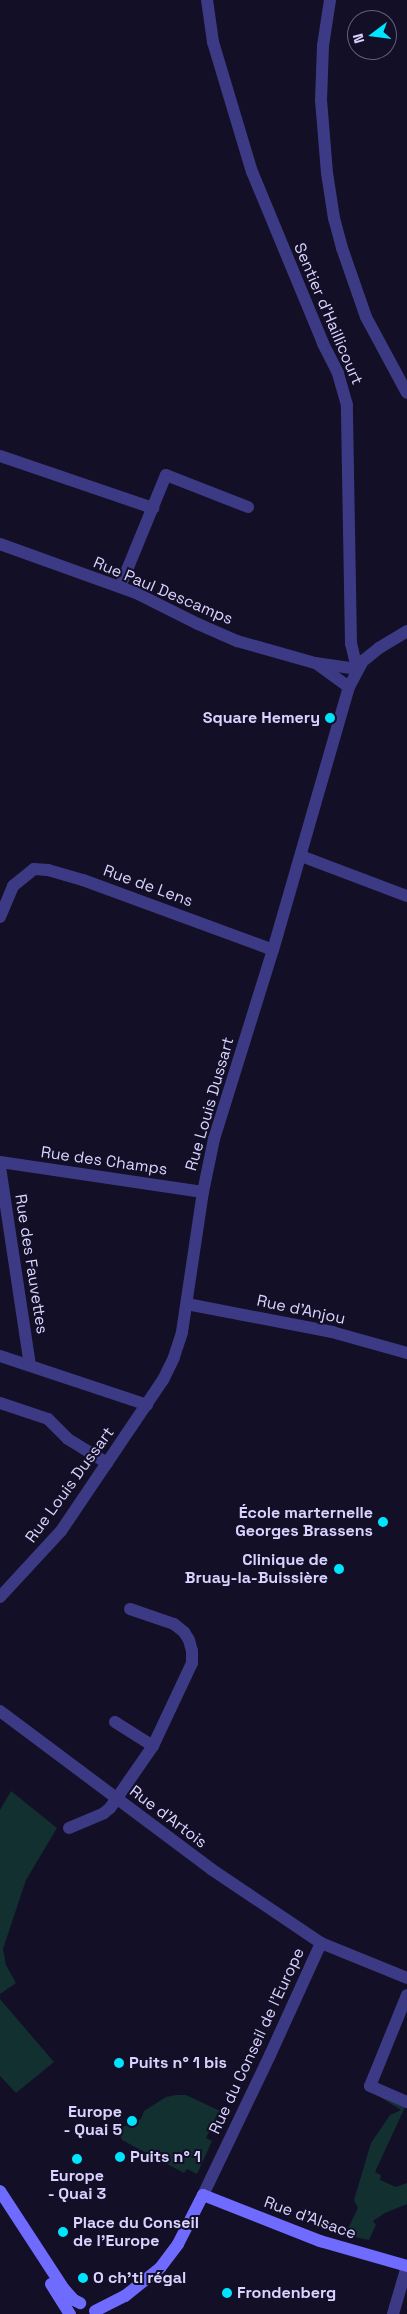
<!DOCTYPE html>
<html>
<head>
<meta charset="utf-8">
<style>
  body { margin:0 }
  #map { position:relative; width:407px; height:2314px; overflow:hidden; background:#130f26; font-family:"Space Grotesk",sans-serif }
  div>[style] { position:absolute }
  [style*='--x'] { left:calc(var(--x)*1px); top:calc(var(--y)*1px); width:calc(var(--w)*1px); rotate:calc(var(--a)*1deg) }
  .green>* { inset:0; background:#12302f }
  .minor>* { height:12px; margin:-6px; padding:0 6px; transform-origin:6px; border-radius:6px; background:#3d3a85 }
  .tertiary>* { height:12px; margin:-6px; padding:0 6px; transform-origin:6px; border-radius:6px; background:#3d3a85 }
  .secondary>* { height:12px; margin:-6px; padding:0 6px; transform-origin:6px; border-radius:6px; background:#6f6bff }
  .dots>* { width:14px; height:14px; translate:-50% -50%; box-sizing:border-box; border:2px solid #130f26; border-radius:50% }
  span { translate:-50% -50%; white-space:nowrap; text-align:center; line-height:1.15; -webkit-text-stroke:4px #130f26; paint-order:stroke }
  .street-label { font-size:16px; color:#d9d4ff }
  .poi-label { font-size:16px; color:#d9d4ff; font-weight:700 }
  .right { translate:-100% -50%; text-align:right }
  .left { translate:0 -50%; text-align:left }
  .north { position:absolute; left:347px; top:10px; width:50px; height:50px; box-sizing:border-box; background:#130f26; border:1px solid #625e7d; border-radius:50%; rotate:255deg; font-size:14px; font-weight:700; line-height:20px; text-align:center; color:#d9d4ff }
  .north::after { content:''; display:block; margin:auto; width:18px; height:22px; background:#00e5ff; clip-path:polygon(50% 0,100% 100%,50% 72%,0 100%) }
</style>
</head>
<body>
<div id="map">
  <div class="green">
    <i style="clip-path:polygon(11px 1791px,57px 1828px,26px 1880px,3px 1949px,6px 1965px,16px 1983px,0 1994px,0 1810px)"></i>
    <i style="clip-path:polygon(0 1999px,54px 2062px,16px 2093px,0 2076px)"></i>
    <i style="clip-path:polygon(372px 2092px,406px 2105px,375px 2172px,381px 2175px,380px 2180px,396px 2187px,407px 2183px,407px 2204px,385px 2213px,373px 2221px,376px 2225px,369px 2240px,345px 2235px,358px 2208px,354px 2200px,371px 2143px,390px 2115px,401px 2110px)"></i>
    <i style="clip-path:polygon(176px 2095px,186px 2095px,220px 2111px,206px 2138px,212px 2141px,197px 2174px,187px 2169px,184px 2173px,122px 2140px,118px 2129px,141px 2119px,144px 2111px,166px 2097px)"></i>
  </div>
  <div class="minor">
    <i style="--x:0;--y:456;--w:162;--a:18.8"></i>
    <i style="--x:0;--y:544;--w:145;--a:19.8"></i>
    <i style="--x:136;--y:593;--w:69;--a:26.6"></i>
    <i style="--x:198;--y:624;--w:43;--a:23.6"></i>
    <i style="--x:237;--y:641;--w:81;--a:15.8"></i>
    <i style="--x:315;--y:663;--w:42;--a:8.1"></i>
    <i style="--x:357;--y:669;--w:26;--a:-103"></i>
    <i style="--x:351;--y:644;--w:239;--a:-91"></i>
    <i style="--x:347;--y:405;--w:33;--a:-106"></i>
    <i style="--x:338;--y:373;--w:34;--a:-117"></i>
    <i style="--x:323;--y:343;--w:185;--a:-112.5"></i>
    <i style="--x:252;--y:172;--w:136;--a:-106.7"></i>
    <i style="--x:213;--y:42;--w:42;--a:-98.1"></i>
    <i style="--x:120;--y:587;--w:121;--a:-67.7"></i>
    <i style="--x:166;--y:475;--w:88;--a:21.3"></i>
    <i style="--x:317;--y:664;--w:39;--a:36"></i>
    <i style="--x:301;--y:856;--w:113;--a:20.7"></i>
    <i style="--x:0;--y:917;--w:34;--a:-67"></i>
    <i style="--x:13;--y:886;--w:27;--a:-39"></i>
    <i style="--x:34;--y:869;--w:14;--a:4"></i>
    <i style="--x:48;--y:870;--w:36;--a:16"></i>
    <i style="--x:83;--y:880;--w:202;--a:20.2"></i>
    <i style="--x:0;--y:1162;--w:205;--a:8.4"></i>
    <i style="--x:0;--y:1167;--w:200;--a:81.4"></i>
    <i style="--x:187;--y:1304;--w:148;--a:10.9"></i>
    <i style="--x:332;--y:1332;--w:78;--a:15.6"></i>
    <i style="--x:0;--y:1356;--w:155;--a:18.4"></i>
    <i style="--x:0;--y:1403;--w:51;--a:18.4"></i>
    <i style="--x:48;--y:1419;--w:28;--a:45"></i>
    <i style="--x:68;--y:1439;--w:46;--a:31.6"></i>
    <i style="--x:130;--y:1609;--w:46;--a:18.8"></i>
    <i style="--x:174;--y:1624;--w:13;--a:39"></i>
    <i style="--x:184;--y:1632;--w:9;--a:58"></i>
    <i style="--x:189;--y:1640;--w:11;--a:75"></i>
    <i style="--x:192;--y:1651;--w:12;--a:90"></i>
    <i style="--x:192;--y:1663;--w:92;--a:115.2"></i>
    <i style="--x:0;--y:1711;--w:264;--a:36.8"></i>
    <i style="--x:211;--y:1869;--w:133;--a:33.9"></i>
    <i style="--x:321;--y:1943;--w:93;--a:22.1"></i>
    <i style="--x:69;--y:1828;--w:38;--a:-23"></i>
    <i style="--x:104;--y:1813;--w:8;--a:-40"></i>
    <i style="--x:110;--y:1808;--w:75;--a:-55.3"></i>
    <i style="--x:153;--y:1746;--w:45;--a:-147.7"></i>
    <i style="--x:407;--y:1995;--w:98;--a:112.1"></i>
    <i style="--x:370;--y:2086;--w:40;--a:23.4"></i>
    <i style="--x:203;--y:2195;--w:155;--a:-64.4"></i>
    <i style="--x:270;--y:2055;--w:123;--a:-65.5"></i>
    <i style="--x:393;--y:2314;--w:50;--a:-73.7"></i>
  </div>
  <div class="tertiary">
    <i style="--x:330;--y:0;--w:47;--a:98.7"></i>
    <i style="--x:323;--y:46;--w:54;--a:92.1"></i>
    <i style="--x:321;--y:100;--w:73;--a:85.3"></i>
    <i style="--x:327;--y:173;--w:46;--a:81.2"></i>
    <i style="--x:334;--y:218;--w:31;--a:75"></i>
    <i style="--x:342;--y:248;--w:73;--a:70.8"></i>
    <i style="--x:366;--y:317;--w:86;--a:61.7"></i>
    <i style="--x:0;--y:1597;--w:90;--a:-47.3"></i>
    <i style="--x:61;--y:1531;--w:182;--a:-56"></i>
    <i style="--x:163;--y:1380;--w:25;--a:-64"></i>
    <i style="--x:174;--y:1357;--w:26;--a:-72"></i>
    <i style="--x:182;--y:1332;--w:142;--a:-81.5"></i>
    <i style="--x:203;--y:1192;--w:54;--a:-78.3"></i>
    <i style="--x:214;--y:1139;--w:198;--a:-72.7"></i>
    <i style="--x:273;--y:950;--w:274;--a:-73.9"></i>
    <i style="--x:349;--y:687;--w:30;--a:-62"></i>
    <i style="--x:363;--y:661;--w:21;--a:-39"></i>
    <i style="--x:379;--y:648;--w:33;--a:-31"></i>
  </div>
  <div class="secondary">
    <i style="--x:0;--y:2191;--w:117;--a:56.9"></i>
    <i style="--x:64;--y:2289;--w:15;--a:48"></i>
    <i style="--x:74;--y:2300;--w:7;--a:27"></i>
    <i style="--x:51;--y:2284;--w:36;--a:58"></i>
    <i style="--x:95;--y:2311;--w:34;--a:-27"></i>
    <i style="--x:125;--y:2296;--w:45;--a:-38.7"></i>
    <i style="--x:160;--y:2268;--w:30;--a:-53"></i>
    <i style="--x:178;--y:2244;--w:55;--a:-63"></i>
    <i style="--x:203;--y:2195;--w:126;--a:21.5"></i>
    <i style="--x:320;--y:2241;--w:91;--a:16"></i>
  </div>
  <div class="dots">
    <i style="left:330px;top:718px;background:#00e5ff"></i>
    <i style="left:383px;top:1522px;background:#00e5ff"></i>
    <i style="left:339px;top:1569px;background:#00e5ff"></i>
    <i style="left:119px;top:2063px;background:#00e5ff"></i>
    <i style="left:132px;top:2121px;background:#00e5ff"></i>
    <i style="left:120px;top:2157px;background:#00e5ff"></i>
    <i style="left:77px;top:2159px;background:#00e5ff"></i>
    <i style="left:63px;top:2232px;background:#00e5ff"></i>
    <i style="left:83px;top:2278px;background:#00e5ff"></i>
    <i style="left:227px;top:2293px;background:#00e5ff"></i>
  </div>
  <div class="street-label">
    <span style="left:328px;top:314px;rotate:67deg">Sentier d'Haillicourt</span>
    <span style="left:163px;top:591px;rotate:23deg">Rue Paul Descamps</span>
    <span style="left:148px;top:886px;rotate:20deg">Rue de Lens</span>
    <span style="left:210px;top:1104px;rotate:-74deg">Rue Louis Dussart</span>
    <span style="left:104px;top:1161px;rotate:8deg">Rue des Champs</span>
    <span style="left:31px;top:1264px;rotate:81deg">Rue des Fauvettes</span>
    <span style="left:301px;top:1310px;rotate:12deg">Rue d'Anjou</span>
    <span style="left:70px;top:1485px;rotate:-54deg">Rue Louis Dussart</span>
    <span style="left:168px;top:1817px;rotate:37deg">Rue d'Artois</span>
    <span style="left:257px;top:2041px;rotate:-65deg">Rue du Conseil de l'Europe</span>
    <span style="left:310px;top:2218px;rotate:20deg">Rue d'Alsace</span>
  </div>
  <div class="poi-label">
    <span class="right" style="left:320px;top:718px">Square Hemery</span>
    <span class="right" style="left:373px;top:1522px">École marternelle<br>Georges Brassens</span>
    <span class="right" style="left:328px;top:1569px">Clinique de<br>Bruay-la-Buissière</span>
    <span class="left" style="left:129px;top:2063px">Puits n° 1 bis</span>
    <span class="right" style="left:122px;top:2121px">Europe<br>- Quai 5</span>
    <span class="left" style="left:130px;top:2157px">Puits n° 1</span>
    <span style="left:77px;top:2185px">Europe<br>- Quai 3</span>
    <span class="left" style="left:73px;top:2232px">Place du Conseil<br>de l'Europe</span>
    <span class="left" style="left:93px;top:2278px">O ch'ti régal</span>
    <span class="left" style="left:237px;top:2293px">Frondenberg</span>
  </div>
  <div class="north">N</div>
</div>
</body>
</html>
